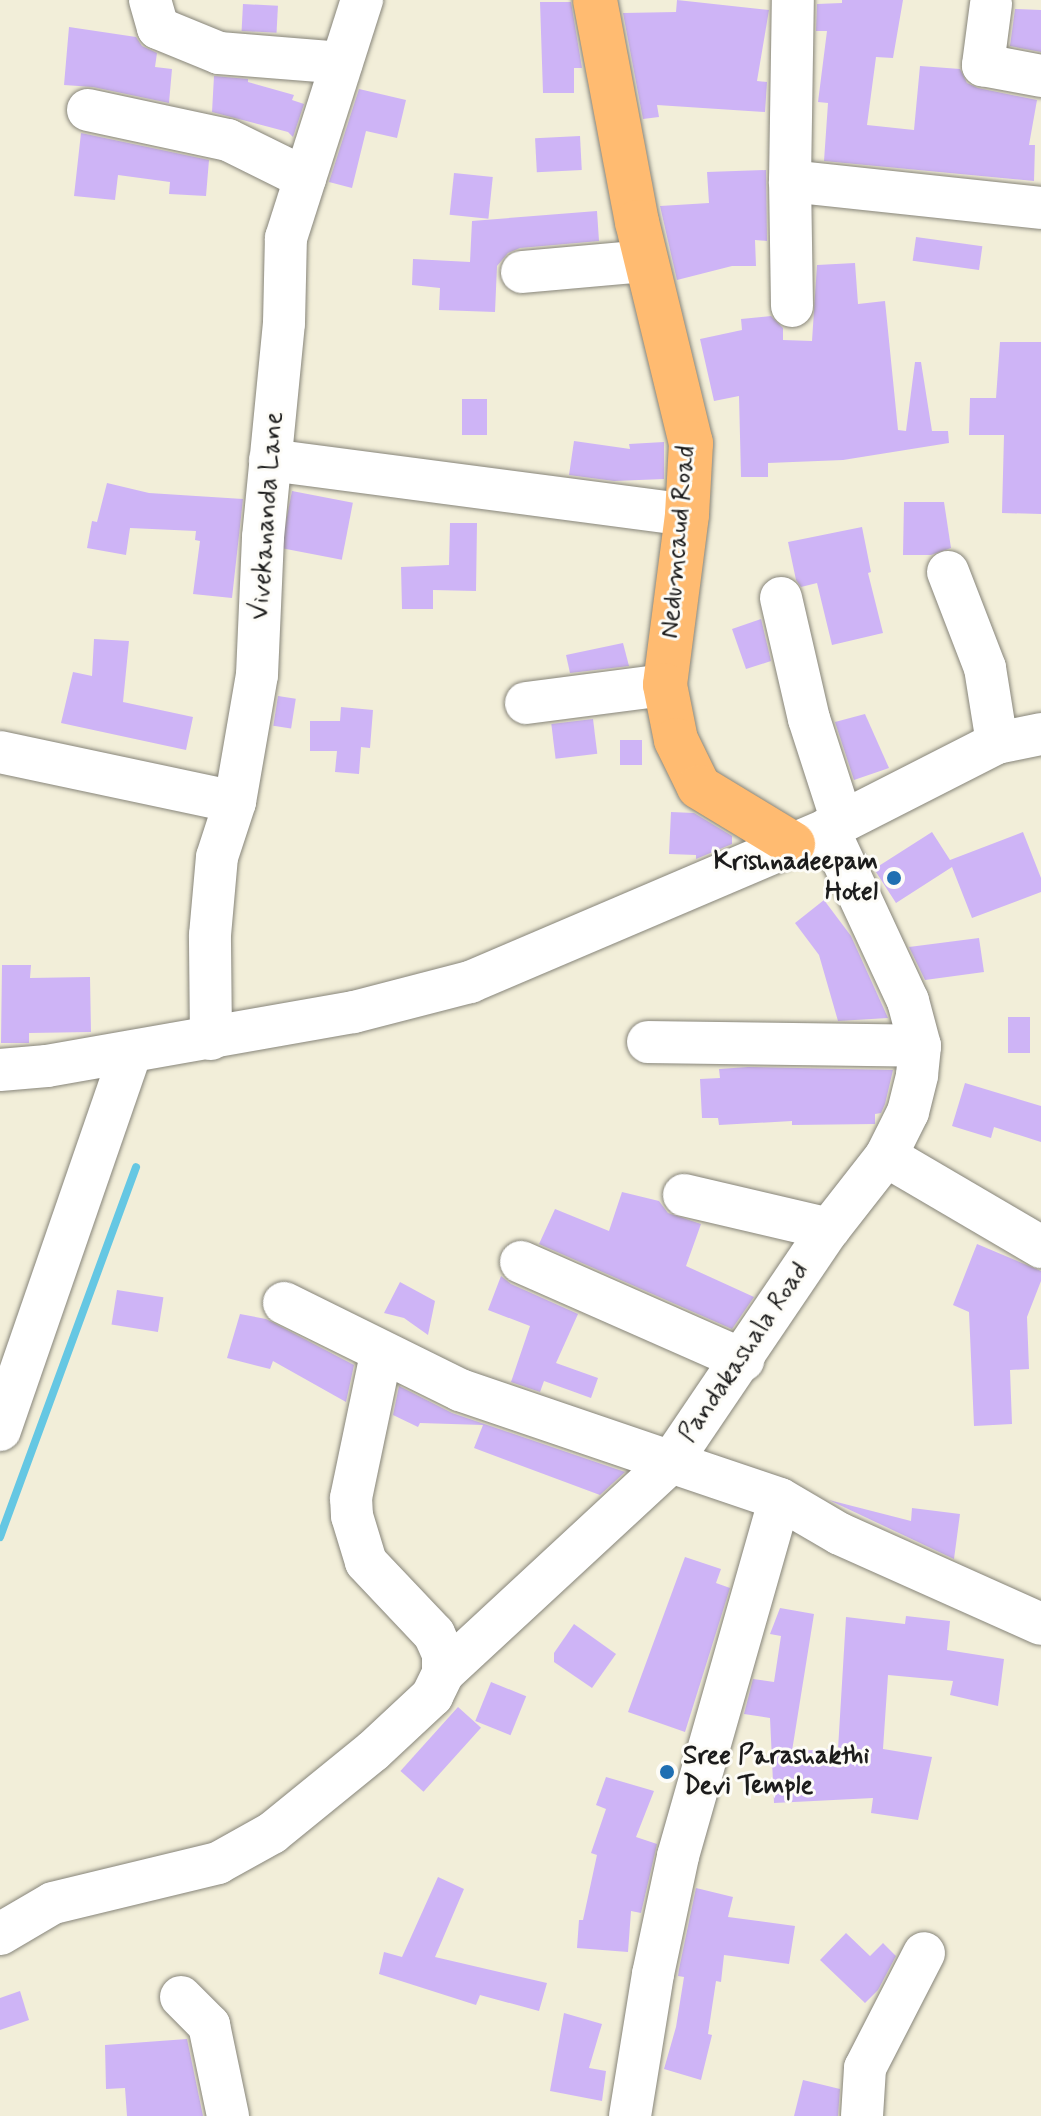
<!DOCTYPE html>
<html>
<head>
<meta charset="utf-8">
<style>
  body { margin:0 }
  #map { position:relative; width:1041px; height:2116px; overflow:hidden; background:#f2eed9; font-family:Mynerve,sans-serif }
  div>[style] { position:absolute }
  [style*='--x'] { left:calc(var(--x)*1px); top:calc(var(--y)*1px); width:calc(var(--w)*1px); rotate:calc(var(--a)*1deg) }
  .stream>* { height:8px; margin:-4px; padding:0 4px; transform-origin:4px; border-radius:4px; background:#65c7e3 }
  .building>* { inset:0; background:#ceb4f6; transform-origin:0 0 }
  .roads { filter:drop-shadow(0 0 2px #87857a) drop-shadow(0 0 2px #87857a) }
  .minor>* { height:42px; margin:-21px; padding:0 21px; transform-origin:21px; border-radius:21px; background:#fff }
  .major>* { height:44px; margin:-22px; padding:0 22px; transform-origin:22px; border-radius:22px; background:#ffbb71 }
  .dots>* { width:22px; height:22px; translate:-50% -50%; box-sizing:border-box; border:4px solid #fdfcf7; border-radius:50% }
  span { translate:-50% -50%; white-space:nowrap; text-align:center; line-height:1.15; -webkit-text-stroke:6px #fdfcf7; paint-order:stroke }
  .street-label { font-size:26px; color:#1c1c1c }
  .poi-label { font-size:26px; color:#1c1c1c; font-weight:700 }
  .right { translate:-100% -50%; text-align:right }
  .left { translate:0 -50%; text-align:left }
</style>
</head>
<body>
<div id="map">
  <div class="stream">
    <i style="--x:0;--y:1537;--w:394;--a:-69.8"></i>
  </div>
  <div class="building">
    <i style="clip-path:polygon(677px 0,769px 10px,757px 81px,767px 82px,765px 112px,657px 105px,659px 117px,643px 119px,623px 13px,676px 12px)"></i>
    <i style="clip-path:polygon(842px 0,903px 0,893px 58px,876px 57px,867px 125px,914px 130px,920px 66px,960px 69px,967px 83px,978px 88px,1037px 100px,1029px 145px,1035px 145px,1034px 181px,824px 161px,828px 103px,818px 102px,827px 31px,816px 31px,817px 4px,842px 3px)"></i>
    <i style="clip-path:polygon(540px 2px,571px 2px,582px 68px,574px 68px,574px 93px,543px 93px)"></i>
    <i style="left:243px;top:4px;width:35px;height:27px;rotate:3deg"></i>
    <i style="clip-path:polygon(1015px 9px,1041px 10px,1041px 52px,1010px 46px)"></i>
    <i style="clip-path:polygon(69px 27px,136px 37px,142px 46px,157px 53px,155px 67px,172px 69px,169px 103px,93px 87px,64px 85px)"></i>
    <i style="clip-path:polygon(214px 76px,248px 79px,248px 82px,294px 95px,292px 100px,304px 104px,293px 137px,288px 132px,212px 112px)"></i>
    <i style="clip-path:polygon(359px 89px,406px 100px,397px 138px,366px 131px,352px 188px,329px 182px)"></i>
    <i style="clip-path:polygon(81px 133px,209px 160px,206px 196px,169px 194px,170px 182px,118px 175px,115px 200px,74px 196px)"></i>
    <i style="left:580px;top:136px;width:34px;height:45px;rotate:87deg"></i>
    <i style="clip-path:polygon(766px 170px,767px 241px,755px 240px,756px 266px,732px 266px,677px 280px,660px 206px,709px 203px,707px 172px)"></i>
    <i style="left:454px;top:173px;width:39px;height:42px;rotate:6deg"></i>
    <i style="clip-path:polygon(597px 211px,599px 241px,520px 248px,508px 253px,497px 266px,495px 312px,439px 310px,440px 288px,412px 285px,413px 259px,470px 262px,472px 221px)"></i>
    <i style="left:916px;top:237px;width:67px;height:24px;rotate:8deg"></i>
    <i style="clip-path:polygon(855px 263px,858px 304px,885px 301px,898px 430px,906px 431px,915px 362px,921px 362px,932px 431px,948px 431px,949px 443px,843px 460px,768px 463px,768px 477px,741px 477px,739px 396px,714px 401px,700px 339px,742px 330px,741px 319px,771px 316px,783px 328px,783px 340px,812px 341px,817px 265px)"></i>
    <i style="clip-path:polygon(1000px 342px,1041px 342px,1041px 514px,1002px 513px,1004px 435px,969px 435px,970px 398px,996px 398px)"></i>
    <i style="left:462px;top:399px;width:25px;height:36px"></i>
    <i style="clip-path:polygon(574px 441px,630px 449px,629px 444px,664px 442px,664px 479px,614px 481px,569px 475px)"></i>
    <i style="clip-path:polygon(107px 483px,149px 493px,243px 499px,232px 598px,193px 594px,200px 541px,195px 540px,196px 531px,130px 528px,126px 555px,87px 548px,92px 521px,97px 522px)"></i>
    <i style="left:292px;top:491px;width:62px;height:58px;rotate:11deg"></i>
    <i style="clip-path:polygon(904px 502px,944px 502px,951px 548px,931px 555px,903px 555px)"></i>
    <i style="clip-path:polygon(450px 523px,477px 523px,476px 591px,433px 590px,433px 609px,402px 609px,401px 567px,449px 565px)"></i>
    <i style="clip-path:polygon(862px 527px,871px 572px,868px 573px,883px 633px,832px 645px,817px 583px,801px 587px,796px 580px,788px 542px)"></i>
    <i style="clip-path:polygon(761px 619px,771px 661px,746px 669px,732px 629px)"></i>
    <i style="clip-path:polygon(94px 639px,129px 641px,123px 702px,193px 717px,186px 750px,61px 723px,73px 672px,92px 676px)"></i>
    <i style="clip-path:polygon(623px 643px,629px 666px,570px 673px,566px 655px)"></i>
    <i style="left:278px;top:696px;width:18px;height:30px;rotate:9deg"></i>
    <i style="clip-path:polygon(341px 707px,373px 710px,370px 748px,361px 747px,359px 774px,335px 772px,337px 751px,310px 751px,310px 721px,340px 721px)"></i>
    <i style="clip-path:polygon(865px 714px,889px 768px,854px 780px,835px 722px)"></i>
    <i style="left:593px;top:719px;width:35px;height:42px;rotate:83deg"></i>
    <i style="left:620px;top:740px;width:22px;height:25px"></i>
    <i style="clip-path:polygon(671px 812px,694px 813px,732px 836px,732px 844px,696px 859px,696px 855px,669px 854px)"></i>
    <i style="clip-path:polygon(932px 832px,950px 860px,1023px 832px,1041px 878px,1041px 892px,972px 918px,952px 867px,896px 903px,874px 869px)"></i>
    <i style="clip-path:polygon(824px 900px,851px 936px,888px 1018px,838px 1021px,819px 955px,795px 923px)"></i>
    <i style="clip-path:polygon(979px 938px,984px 972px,925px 980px,909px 947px)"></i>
    <i style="clip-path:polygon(2px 965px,31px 965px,30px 978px,90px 977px,91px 1032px,29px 1033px,29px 1043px,1px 1043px)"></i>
    <i style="left:1008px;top:1017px;width:22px;height:36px"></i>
    <i style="clip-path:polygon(719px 1069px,748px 1067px,893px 1070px,885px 1104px,881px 1113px,875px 1114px,875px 1124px,792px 1125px,792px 1121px,719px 1125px,718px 1118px,702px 1118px,700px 1079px,720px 1078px)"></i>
    <i style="clip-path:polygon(965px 1083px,1041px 1106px,1041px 1142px,994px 1127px,991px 1138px,952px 1126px)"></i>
    <i style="clip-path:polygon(622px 1192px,659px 1201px,668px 1213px,701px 1224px,686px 1266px,754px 1297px,732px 1329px,539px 1244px,555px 1209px,609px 1231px)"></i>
    <i style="clip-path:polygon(977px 1244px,1041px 1271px,1041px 1281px,1027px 1317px,1029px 1369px,1010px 1370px,1012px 1424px,974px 1426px,969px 1312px,953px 1305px)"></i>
    <i style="clip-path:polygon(501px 1276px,511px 1284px,578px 1314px,556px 1363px,598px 1378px,591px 1398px,544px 1381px,540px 1392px,511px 1382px,530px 1326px,488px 1310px)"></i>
    <i style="clip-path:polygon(400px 1282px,435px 1301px,428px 1335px,404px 1318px,384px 1313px)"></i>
    <i style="left:117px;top:1290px;width:47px;height:35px;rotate:9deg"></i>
    <i style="clip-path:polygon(240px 1314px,266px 1319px,354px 1365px,346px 1402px,273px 1361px,270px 1369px,227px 1358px)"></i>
    <i style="clip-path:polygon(399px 1386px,452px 1413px,625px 1472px,600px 1495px,474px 1448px,483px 1425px,420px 1423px,418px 1427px,393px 1415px)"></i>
    <i style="clip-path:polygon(829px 1500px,911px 1521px,912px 1508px,960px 1514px,954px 1559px)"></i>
    <i style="clip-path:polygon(685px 1557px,721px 1569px,716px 1583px,730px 1588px,685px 1732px,628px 1712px)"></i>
    <i style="clip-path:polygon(780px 1608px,814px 1614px,792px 1751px,838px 1749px,846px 1617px,905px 1624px,906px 1616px,950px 1621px,947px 1650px,1004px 1659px,998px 1706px,950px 1695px,953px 1681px,888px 1675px,883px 1749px,932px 1757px,918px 1820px,871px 1813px,873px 1798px,774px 1803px,770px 1718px,744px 1714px,753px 1679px,774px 1682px,781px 1636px,770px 1634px)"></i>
    <i style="clip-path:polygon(574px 1624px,616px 1654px,592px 1688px,554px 1662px,554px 1653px)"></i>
    <i style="left:491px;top:1682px;width:38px;height:42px;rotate:22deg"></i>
    <i style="left:458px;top:1707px;width:31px;height:86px;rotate:42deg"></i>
    <i style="clip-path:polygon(606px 1777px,654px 1791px,636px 1837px,657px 1844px,641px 1913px,631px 1911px,628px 1952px,577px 1948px,579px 1920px,583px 1920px,597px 1855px,591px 1853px,606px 1809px,596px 1805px)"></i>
    <i style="clip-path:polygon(438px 1877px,464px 1889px,435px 1957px,547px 1983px,539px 2011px,480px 1995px,476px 2005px,379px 1974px,384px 1952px,402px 1957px)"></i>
    <i style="clip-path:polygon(696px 1888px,733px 1897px,728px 1917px,795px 1926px,789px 1964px,724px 1955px,721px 1982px,716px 1981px,708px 2034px,712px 2035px,701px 2080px,664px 2069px,676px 2027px,684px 1977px,678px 1976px,679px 1969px)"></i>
    <i style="clip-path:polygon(846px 1933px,870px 1956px,883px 1943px,896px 1956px,878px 1990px,865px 2003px,820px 1960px)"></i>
    <i style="clip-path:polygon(20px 1991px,29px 2020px,0 2030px,0 1998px)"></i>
    <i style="clip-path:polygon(564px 2013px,602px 2024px,589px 2068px,606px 2071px,602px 2101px,550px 2091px)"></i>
    <i style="clip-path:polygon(187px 2039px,203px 2116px,127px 2116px,125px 2088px,106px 2089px,105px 2045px)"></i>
    <i style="clip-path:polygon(803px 2080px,840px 2089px,838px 2116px,794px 2116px)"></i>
  </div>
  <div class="roads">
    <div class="minor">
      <i style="--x:150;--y:0;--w:29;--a:74"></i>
      <i style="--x:158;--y:28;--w:66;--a:22.3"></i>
      <i style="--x:219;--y:53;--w:123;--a:4.6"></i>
      <i style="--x:991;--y:4;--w:62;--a:97.5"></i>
      <i style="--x:983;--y:65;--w:59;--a:10.7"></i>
      <i style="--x:88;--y:110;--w:143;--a:12.1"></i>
      <i style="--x:228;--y:140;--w:86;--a:26.3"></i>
      <i style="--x:790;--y:181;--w:252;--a:6.1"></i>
      <i style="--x:522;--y:272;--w:124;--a:-5.1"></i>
      <i style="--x:792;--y:306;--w:125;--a:-90.9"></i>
      <i style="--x:790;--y:181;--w:181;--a:-89.1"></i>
      <i style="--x:270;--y:460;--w:421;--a:7.5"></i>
      <i style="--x:948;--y:572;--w:103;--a:68.9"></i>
      <i style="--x:985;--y:668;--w:76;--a:80.9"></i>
      <i style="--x:781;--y:598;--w:124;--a:77"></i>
      <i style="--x:809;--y:719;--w:107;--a:72.1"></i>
      <i style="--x:526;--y:703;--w:140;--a:-7.4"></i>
      <i style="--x:0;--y:752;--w:240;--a:12"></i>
      <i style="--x:211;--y:1039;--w:104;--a:-90.6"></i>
      <i style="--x:210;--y:935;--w:78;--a:-84.9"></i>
      <i style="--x:217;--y:857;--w:58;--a:-71.9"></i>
      <i style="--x:235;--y:802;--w:129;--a:-80.2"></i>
      <i style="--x:257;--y:675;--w:138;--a:-87.5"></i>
      <i style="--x:263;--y:537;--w:215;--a:-84.4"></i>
      <i style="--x:284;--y:323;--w:85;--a:-88.7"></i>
      <i style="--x:286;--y:238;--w:250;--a:-72.3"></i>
      <i style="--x:648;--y:1042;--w:272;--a:0.8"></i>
      <i style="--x:0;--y:1070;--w:47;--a:-4.9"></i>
      <i style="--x:47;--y:1066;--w:312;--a:-10"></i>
      <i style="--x:354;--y:1012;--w:120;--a:-14.5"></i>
      <i style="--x:470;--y:982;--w:389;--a:-23.1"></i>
      <i style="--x:828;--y:829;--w:190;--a:-27"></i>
      <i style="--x:997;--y:743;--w:45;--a:-11.6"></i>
      <i style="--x:886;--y:1156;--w:180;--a:30.4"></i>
      <i style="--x:684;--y:1195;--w:149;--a:13.2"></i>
      <i style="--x:521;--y:1262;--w:243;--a:23.8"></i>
      <i style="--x:284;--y:1303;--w:196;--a:26.3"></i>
      <i style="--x:460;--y:1390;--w:223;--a:18.8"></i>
      <i style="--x:671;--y:1462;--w:311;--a:137.2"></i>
      <i style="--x:0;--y:1430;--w:400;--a:-70.9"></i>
      <i style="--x:780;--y:1499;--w:69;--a:30.3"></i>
      <i style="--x:840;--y:1534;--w:220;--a:24.1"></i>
      <i style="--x:0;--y:1934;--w:61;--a:-30.3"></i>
      <i style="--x:53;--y:1903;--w:170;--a:-13.6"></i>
      <i style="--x:218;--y:1863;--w:62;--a:-29.1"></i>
      <i style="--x:272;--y:1833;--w:130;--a:-39.1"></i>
      <i style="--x:373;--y:1751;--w:81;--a:-43"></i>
      <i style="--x:432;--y:1696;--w:25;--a:-64"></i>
      <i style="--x:443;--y:1673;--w:19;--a:-90"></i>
      <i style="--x:443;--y:1654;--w:22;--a:-114"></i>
      <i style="--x:434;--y:1634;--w:99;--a:-133.4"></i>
      <i style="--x:366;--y:1562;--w:48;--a:-106.9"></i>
      <i style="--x:352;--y:1516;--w:18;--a:-93"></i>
      <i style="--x:351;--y:1498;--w:147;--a:-78.2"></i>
      <i style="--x:181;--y:1997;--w:40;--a:45"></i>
      <i style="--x:209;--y:2025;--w:93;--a:78.2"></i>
      <i style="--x:630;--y:2116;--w:144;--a:-80.8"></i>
      <i style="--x:653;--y:1974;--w:121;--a:-78"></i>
      <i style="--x:678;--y:1856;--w:371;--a:-74.1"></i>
      <i style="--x:780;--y:1499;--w:115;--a:-161.3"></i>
      <i style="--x:671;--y:1462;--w:282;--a:-55.9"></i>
      <i style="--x:829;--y:1229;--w:93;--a:-52"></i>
      <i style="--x:886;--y:1156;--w:49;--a:-63.4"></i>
      <i style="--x:908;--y:1112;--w:38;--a:-76"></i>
      <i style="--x:917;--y:1075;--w:29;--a:-84"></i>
      <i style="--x:920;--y:1046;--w:47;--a:-104.9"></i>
      <i style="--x:908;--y:1001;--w:190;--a:-114.9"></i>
      <i style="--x:862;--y:2116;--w:48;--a:-86.4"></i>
      <i style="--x:865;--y:2068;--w:129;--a:-62.8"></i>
    </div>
    <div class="major">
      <i style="--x:595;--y:0;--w:226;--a:79.3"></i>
      <i style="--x:637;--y:222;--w:228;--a:76.3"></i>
      <i style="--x:691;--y:443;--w:72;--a:93.2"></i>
      <i style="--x:687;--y:515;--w:171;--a:97.4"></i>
      <i style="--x:665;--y:685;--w:56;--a:78.7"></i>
      <i style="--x:676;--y:740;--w:52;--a:63.9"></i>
      <i style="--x:699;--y:787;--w:110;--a:31.2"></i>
    </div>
  </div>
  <div class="dots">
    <i style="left:894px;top:878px;background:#1f6fb2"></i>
    <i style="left:667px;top:1772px;background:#1f6fb2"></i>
  </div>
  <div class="street-label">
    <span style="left:268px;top:516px;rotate:-86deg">Vivekananda Lane</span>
    <span style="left:679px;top:542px;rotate:-85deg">Nedumcaud Road</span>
    <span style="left:745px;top:1353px;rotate:-56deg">Pandakashala Road</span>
  </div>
  <div class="poi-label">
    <span class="right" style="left:878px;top:878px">Krishnadeepam<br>Hotel</span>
    <span class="left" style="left:683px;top:1772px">Sree Parashakthi<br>Devi Temple</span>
  </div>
</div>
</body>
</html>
